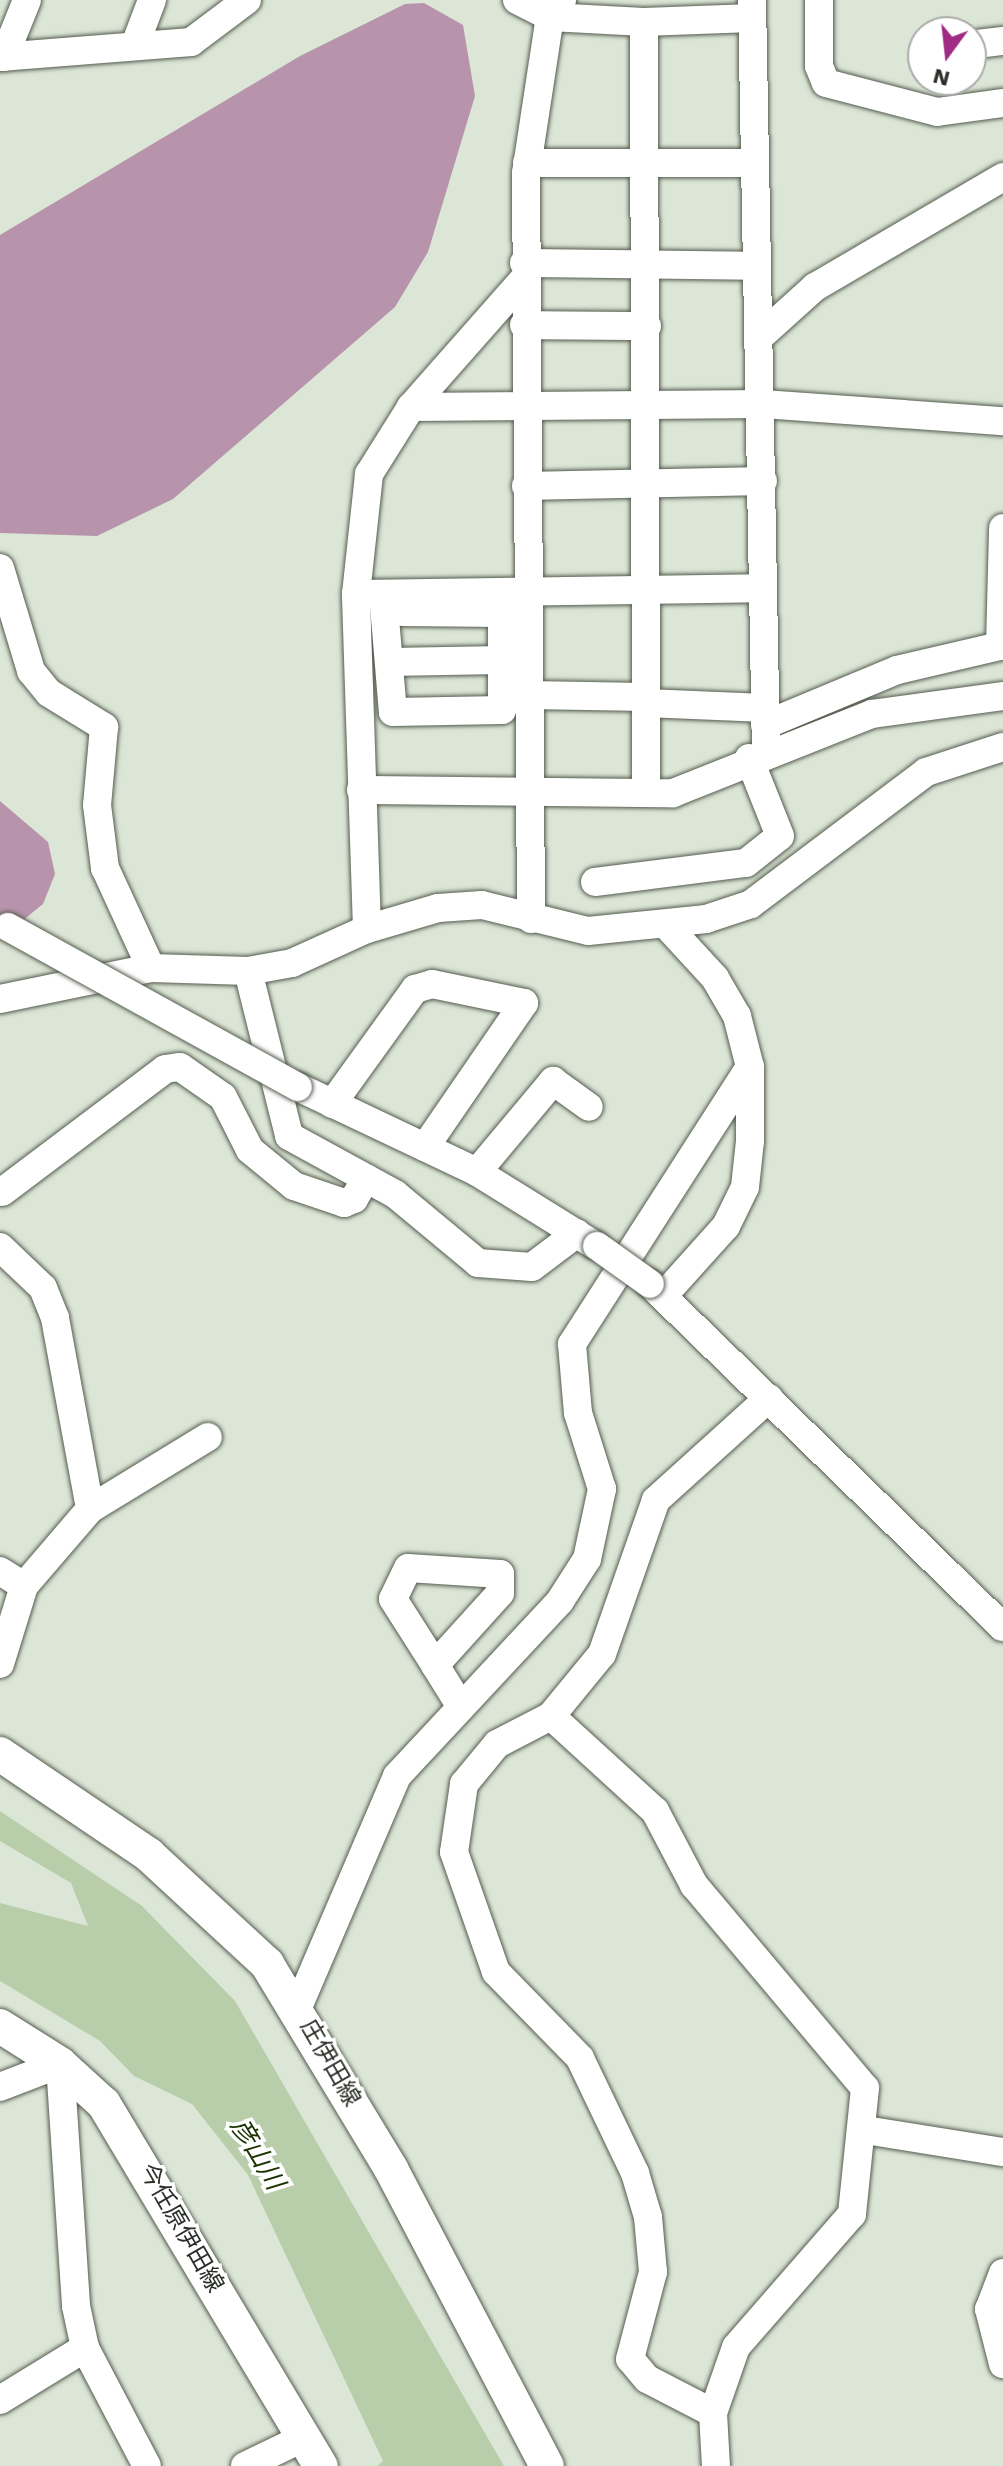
<!DOCTYPE html>
<html>
<head>
<meta charset="utf-8">
<style>
  body { margin:0 }
  #map { position:relative; width:1003px; height:2466px; overflow:hidden; background:#dce6d6; font-family:"Work Sans","Noto Sans JP",sans-serif }
  div>[style] { position:absolute }
  [style*='--x'] { left:calc(var(--x)*1px); top:calc(var(--y)*1px); width:calc(var(--w)*1px); rotate:calc(var(--a)*1deg) }
  .forest>* { inset:0; background:#b794ab }
  .water>* { inset:0; background:#b8ceab }
  .roads { filter:drop-shadow(0 0 2px #545c4f) drop-shadow(0 0 2px #545c4f) }
  .minor>* { height:28px; margin:-14px; padding:0 14px; transform-origin:14px; border-radius:14px; background:#fff }
  .major>* { height:34px; margin:-17px; padding:0 17px; transform-origin:17px; border-radius:17px; background:#fff }
  .bridges { filter:drop-shadow(0 0 2px #545c4f) drop-shadow(0 0 2px #545c4f) }
  .minor-bridge>* { height:28px; margin:-14px; padding:0 14px; transform-origin:14px; border-radius:14px; background:#fff }
  span { translate:-50% -50%; white-space:nowrap; text-align:center; line-height:1.15; -webkit-text-stroke:7px #fff; paint-order:stroke }
  .street-label { font-size:24px; color:#2b2f29 }
  .water-label { font-size:26px; color:#1a3401; font-style:italic }
  .north { position:absolute; left:907px; top:16px; width:80px; height:80px; box-sizing:border-box; background:#fff; border:2px solid #aaaca9; border-radius:50%; rotate:195deg; font-size:22px; font-weight:700; line-height:32px; text-align:center; color:#2b2f29 }
  .north::after { content:''; display:block; margin:auto; width:28px; height:36px; background:#a02b85; clip-path:polygon(50% 0,100% 100%,50% 72%,0 100%) }
</style>
</head>
<body>
<div id="map">
  <div class="forest">
    <i style="clip-path:polygon(424px 3px,463px 25px,475px 96px,428px 252px,395px 307px,173px 499px,97px 536px,0 533px,0 235px,300px 56px,405px 4px)"></i>
    <i style="clip-path:polygon(0 801px,48px 842px,55px 874px,43px 904px,0 939px)"></i>
  </div>
  <div class="water">
    <i style="clip-path:polygon(0 1811px,142px 1906px,235px 2001px,504px 2466px,377px 2466px,383px 2461px,248px 2175px,192px 2104px,134px 2076px,100px 2041px,0 1981px,0 1903px,88px 1926px,71px 1883px,0 1841px)"></i>
  </div>
  <div class="roads">
    <div class="minor">
      <i style="--x:517;--y:0;--w:37;--a:27"></i>
      <i style="--x:550;--y:17;--w:94;--a:3"></i>
      <i style="--x:644;--y:22;--w:771;--a:89.85"></i>
      <i style="--x:752;--y:0;--w:750;--a:88.93"></i>
      <i style="--x:819;--y:0;--w:66;--a:90"></i>
      <i style="--x:819;--y:66;--w:18;--a:68"></i>
      <i style="--x:826;--y:83;--w:115;--a:14.6"></i>
      <i style="--x:937;--y:112;--w:67;--a:-7.8"></i>
      <i style="--x:644;--y:22;--w:108;--a:-2.1"></i>
      <i style="--x:977;--y:44;--w:26;--a:-7"></i>
      <i style="--x:135;--y:45;--w:48;--a:-69.3"></i>
      <i style="--x:0;--y:57;--w:192;--a:-4.5"></i>
      <i style="--x:191;--y:42;--w:70;--a:-36.9"></i>
      <i style="--x:4;--y:57;--w:61;--a:-68"></i>
      <i style="--x:527;--y:163;--w:228;--a:0"></i>
      <i style="--x:524;--y:263;--w:233;--a:0.7"></i>
      <i style="--x:524;--y:325;--w:123;--a:0.5"></i>
      <i style="--x:764;--y:333;--w:69;--a:-42"></i>
      <i style="--x:815;--y:287;--w:218;--a:-30.3"></i>
      <i style="--x:411;--y:407;--w:352;--a:-0.5"></i>
      <i style="--x:763;--y:404;--w:241;--a:4.1"></i>
      <i style="--x:526;--y:486;--w:237;--a:-1.2"></i>
      <i style="--x:0;--y:568;--w:108;--a:73.2"></i>
      <i style="--x:31;--y:671;--w:28;--a:51"></i>
      <i style="--x:49;--y:693;--w:65;--a:31.7"></i>
      <i style="--x:104;--y:727;--w:78;--a:95.1"></i>
      <i style="--x:97;--y:805;--w:64;--a:82.8"></i>
      <i style="--x:105;--y:868;--w:110;--a:65.3"></i>
      <i style="--x:356;--y:594;--w:407;--a:-0.8"></i>
      <i style="--x:383;--y:594;--w:118;--a:85.2"></i>
      <i style="--x:393;--y:712;--w:109;--a:-1.1"></i>
      <i style="--x:502;--y:710;--w:118;--a:-90"></i>
      <i style="--x:403;--y:612;--w:99;--a:0.6"></i>
      <i style="--x:389;--y:662;--w:113;--a:-1"></i>
      <i style="--x:528;--y:695;--w:118;--a:1"></i>
      <i style="--x:646;--y:703;--w:119;--a:2.4"></i>
      <i style="--x:765;--y:725;--w:143;--a:-22.6"></i>
      <i style="--x:897;--y:670;--w:106;--a:-13.1"></i>
      <i style="--x:1000;--y:646;--w:118;--a:-88.5"></i>
      <i style="--x:361;--y:790;--w:312;--a:0.6"></i>
      <i style="--x:673;--y:793;--w:214;--a:-21.7"></i>
      <i style="--x:872;--y:714;--w:132;--a:-7.8"></i>
      <i style="--x:595;--y:882;--w:152;--a:-7.2"></i>
      <i style="--x:746;--y:863;--w:43;--a:-38.5"></i>
      <i style="--x:780;--y:836;--w:84;--a:-111.7"></i>
      <i style="--x:531;--y:919;--w:746;--a:-90.38"></i>
      <i style="--x:526;--y:173;--w:158;--a:-81.3"></i>
      <i style="--x:550;--y:17;--w:21;--a:-55"></i>
      <i style="--x:367;--y:929;--w:335;--a:-91.9"></i>
      <i style="--x:356;--y:594;--w:121;--a:-83.8"></i>
      <i style="--x:369;--y:474;--w:79;--a:-57.9"></i>
      <i style="--x:411;--y:407;--w:169;--a:-48.6"></i>
      <i style="--x:248;--y:971;--w:170;--a:76"></i>
      <i style="--x:289;--y:1136;--w:121;--a:28.7"></i>
      <i style="--x:395;--y:1194;--w:108;--a:39.7"></i>
      <i style="--x:478;--y:1263;--w:54;--a:4.2"></i>
      <i style="--x:532;--y:1267;--w:56;--a:-37.1"></i>
      <i style="--x:0;--y:999;--w:154;--a:-11.6"></i>
      <i style="--x:151;--y:968;--w:97;--a:1.8"></i>
      <i style="--x:248;--y:971;--w:45;--a:-10.3"></i>
      <i style="--x:292;--y:963;--w:82;--a:-24.4"></i>
      <i style="--x:367;--y:929;--w:74;--a:-16.5"></i>
      <i style="--x:438;--y:908;--w:44;--a:-3.9"></i>
      <i style="--x:482;--y:905;--w:109;--a:13.8"></i>
      <i style="--x:588;--y:931;--w:119;--a:-5.8"></i>
      <i style="--x:706;--y:919;--w:47;--a:-18.4"></i>
      <i style="--x:751;--y:904;--w:219;--a:-37"></i>
      <i style="--x:926;--y:772;--w:81;--a:-18"></i>
      <i style="--x:298;--y:1087;--w:198;--a:25.4"></i>
      <i style="--x:477;--y:1172;--w:137;--a:31.8"></i>
      <i style="--x:332;--y:1104;--w:142;--a:-54.2"></i>
      <i style="--x:415;--y:989;--w:18;--a:-16"></i>
      <i style="--x:432;--y:984;--w:94;--a:11.7"></i>
      <i style="--x:524;--y:1003;--w:175;--a:124.5"></i>
      <i style="--x:477;--y:1172;--w:119;--a:-50.1"></i>
      <i style="--x:553;--y:1081;--w:44;--a:35.8"></i>
      <i style="--x:2;--y:1192;--w:204;--a:-37"></i>
      <i style="--x:165;--y:1069;--w:15;--a:-8"></i>
      <i style="--x:180;--y:1067;--w:52;--a:34.9"></i>
      <i style="--x:223;--y:1097;--w:59;--a:63"></i>
      <i style="--x:250;--y:1150;--w:57;--a:39.3"></i>
      <i style="--x:294;--y:1186;--w:53;--a:18.8"></i>
      <i style="--x:344;--y:1203;--w:11;--a:-22"></i>
      <i style="--x:354;--y:1199;--w:24;--a:-60"></i>
      <i style="--x:0;--y:1247;--w:59;--a:43.6"></i>
      <i style="--x:43;--y:1288;--w:32;--a:68"></i>
      <i style="--x:55;--y:1318;--w:194;--a:79.6"></i>
      <i style="--x:650;--y:1284;--w:492;--a:44.2"></i>
      <i style="--x:664;--y:1295;--w:93;--a:-48.1"></i>
      <i style="--x:726;--y:1226;--w:43;--a:-64"></i>
      <i style="--x:745;--y:1187;--w:46;--a:-83.8"></i>
      <i style="--x:750;--y:1141;--w:74;--a:-90"></i>
      <i style="--x:750;--y:1067;--w:53;--a:-104.3"></i>
      <i style="--x:737;--y:1016;--w:44;--a:-120.1"></i>
      <i style="--x:715;--y:978;--w:68;--a:-132.6"></i>
      <i style="--x:0;--y:1571;--w:28;--a:32"></i>
      <i style="--x:0;--y:1664;--w:82;--a:-72.9"></i>
      <i style="--x:24;--y:1586;--w:101;--a:-49.4"></i>
      <i style="--x:90;--y:1509;--w:138;--a:-31.4"></i>
      <i style="--x:435;--y:1665;--w:97;--a:-47.9"></i>
      <i style="--x:500;--y:1593;--w:19;--a:-90"></i>
      <i style="--x:500;--y:1574;--w:92;--a:-176.3"></i>
      <i style="--x:408;--y:1568;--w:34;--a:116"></i>
      <i style="--x:393;--y:1599;--w:78;--a:57.5"></i>
      <i style="--x:435;--y:1665;--w:49;--a:58.2"></i>
      <i style="--x:551;--y:1716;--w:80;--a:-50.6"></i>
      <i style="--x:602;--y:1654;--w:163;--a:-70.7"></i>
      <i style="--x:656;--y:1500;--w:152;--a:-42.1"></i>
      <i style="--x:298;--y:2007;--w:251;--a:-66.8"></i>
      <i style="--x:397;--y:1776;--w:239;--a:-47"></i>
      <i style="--x:560;--y:1601;--w:50;--a:-57.3"></i>
      <i style="--x:587;--y:1559;--w:72;--a:-77.9"></i>
      <i style="--x:602;--y:1489;--w:80;--a:-107.5"></i>
      <i style="--x:578;--y:1413;--w:69;--a:-95"></i>
      <i style="--x:572;--y:1344;--w:329;--a:-57.3"></i>
      <i style="--x:0;--y:2087;--w:64;--a:-21"></i>
      <i style="--x:60;--y:2064;--w:243;--a:86.2"></i>
      <i style="--x:76;--y:2306;--w:43;--a:77.9"></i>
      <i style="--x:85;--y:2348;--w:133;--a:62.3"></i>
      <i style="--x:865;--y:2130;--w:140;--a:9.1"></i>
      <i style="--x:1003;--y:2273;--w:39;--a:111"></i>
      <i style="--x:989;--y:2309;--w:57;--a:75.7"></i>
      <i style="--x:0;--y:2400;--w:100;--a:-31.5"></i>
      <i style="--x:713;--y:2413;--w:74;--a:-152.7"></i>
      <i style="--x:647;--y:2379;--w:26;--a:-130"></i>
      <i style="--x:630;--y:2359;--w:90;--a:-75.2"></i>
      <i style="--x:653;--y:2272;--w:55;--a:-95.2"></i>
      <i style="--x:648;--y:2217;--w:46;--a:-106.5"></i>
      <i style="--x:635;--y:2173;--w:127;--a:-115.6"></i>
      <i style="--x:580;--y:2058;--w:120;--a:-134.3"></i>
      <i style="--x:496;--y:1972;--w:127;--a:-109.3"></i>
      <i style="--x:454;--y:1852;--w:69;--a:-81.6"></i>
      <i style="--x:464;--y:1784;--w:52;--a:-50.5"></i>
      <i style="--x:497;--y:1744;--w:61;--a:-27.4"></i>
      <i style="--x:551;--y:1716;--w:141;--a:42.4"></i>
      <i style="--x:655;--y:1811;--w:84;--a:62.2"></i>
      <i style="--x:694;--y:1885;--w:265;--a:49.9"></i>
      <i style="--x:865;--y:2088;--w:127;--a:95.9"></i>
      <i style="--x:852;--y:2214;--w:176;--a:131.1"></i>
      <i style="--x:736;--y:2347;--w:70;--a:109.2"></i>
      <i style="--x:713;--y:2413;--w:53;--a:86.8"></i>
      <i style="--x:245;--y:2466;--w:67;--a:-25.8"></i>
    </div>
    <div class="major">
      <i style="--x:0;--y:1754;--w:180;--a:34.1"></i>
      <i style="--x:149;--y:1855;--w:161;--a:42.7"></i>
      <i style="--x:267;--y:1964;--w:240;--a:58.8"></i>
      <i style="--x:391;--y:2169;--w:335;--a:62.3"></i>
      <i style="--x:0;--y:2026;--w:71;--a:32.3"></i>
      <i style="--x:60;--y:2064;--w:59;--a:42.3"></i>
      <i style="--x:104;--y:2104;--w:422;--a:59.1"></i>
    </div>
  </div>
  <div class="bridges">
    <div class="minor-bridge">
      <i style="--x:8;--y:927;--w:331;--a:28.9"></i>
      <i style="--x:597;--y:1246;--w:65;--a:35.6"></i>
    </div>
  </div>
  <div class="street-label">
    <span style="left:330px;top:2063px;rotate:60deg">庄伊田線</span>
    <span style="left:181px;top:2228px;rotate:60deg">今任原伊田線</span>
  </div>
  <div class="water-label">
    <span style="left:257px;top:2154px;rotate:59deg">彦山川</span>
  </div>
  <div class="north">N</div>
</div>
</body>
</html>
